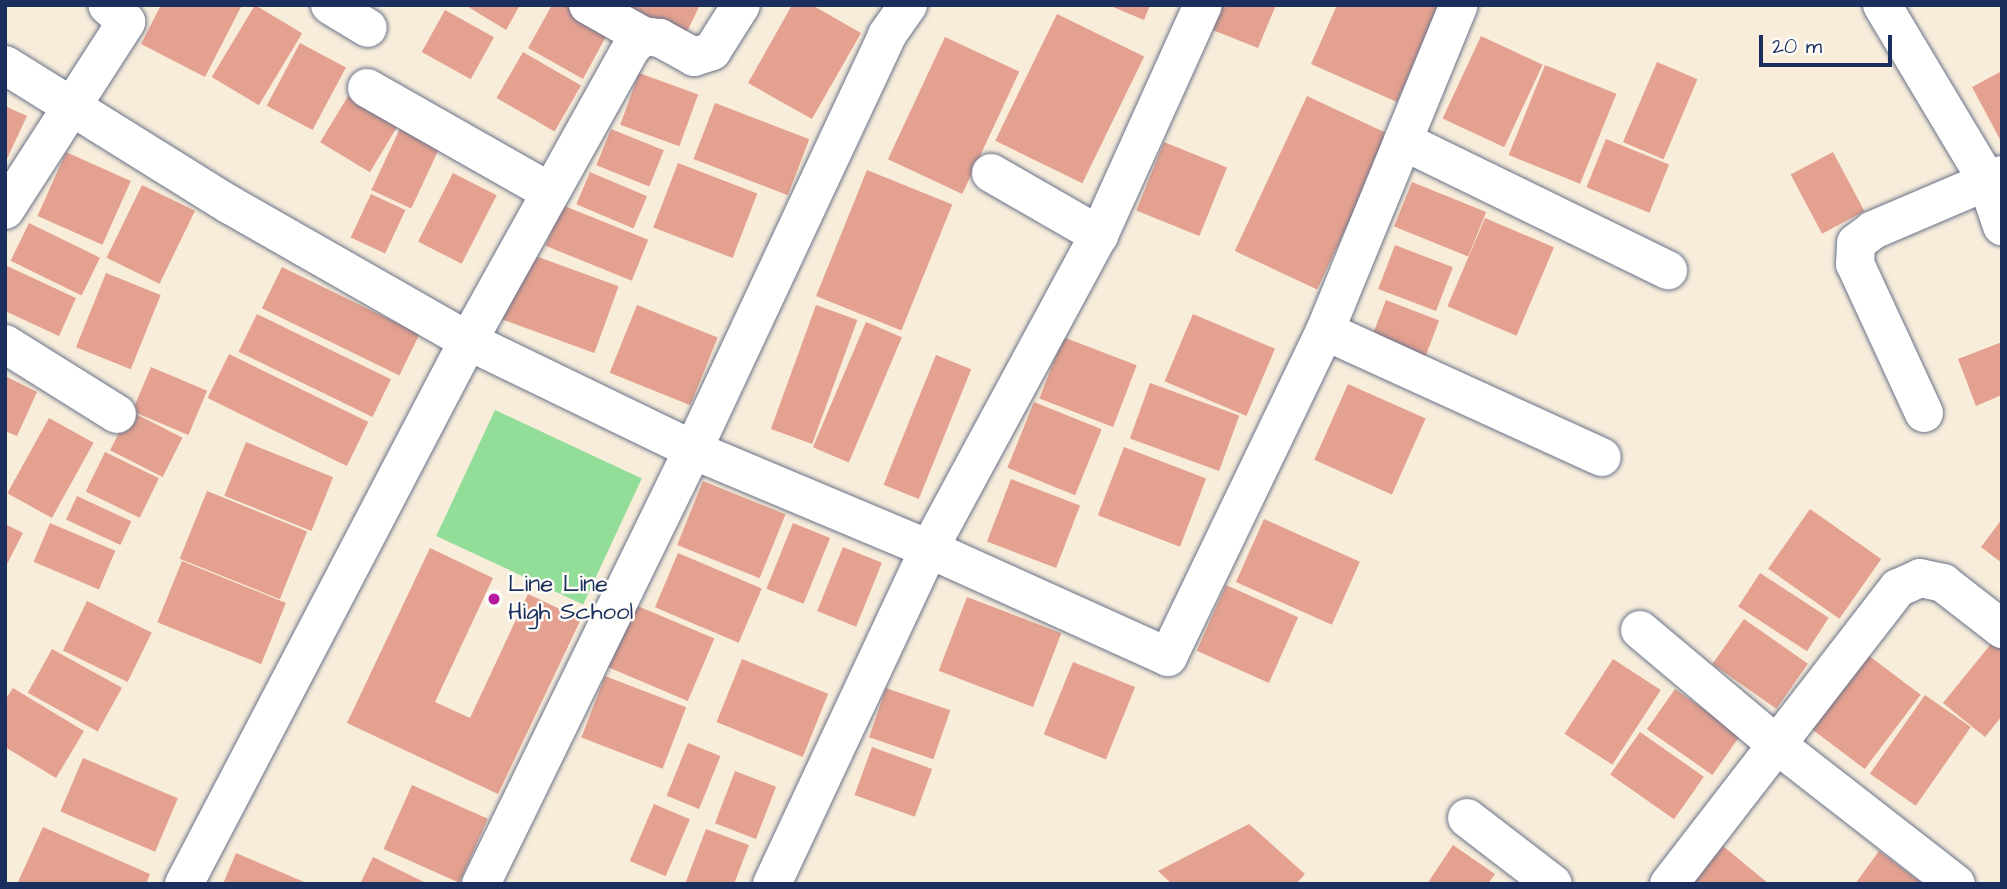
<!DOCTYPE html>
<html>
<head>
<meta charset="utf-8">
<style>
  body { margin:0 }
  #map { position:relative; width:2007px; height:889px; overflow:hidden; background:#f8eddb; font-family:"Architects Daughter",sans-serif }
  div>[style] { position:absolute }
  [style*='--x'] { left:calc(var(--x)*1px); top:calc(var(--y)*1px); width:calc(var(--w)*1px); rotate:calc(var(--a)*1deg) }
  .green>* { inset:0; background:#92dd98; transform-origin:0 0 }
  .building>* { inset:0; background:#e4a190; transform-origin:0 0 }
  .roads { filter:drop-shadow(0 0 2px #68728a) drop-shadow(0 0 2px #68728a) }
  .minor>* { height:38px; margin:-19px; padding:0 19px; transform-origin:19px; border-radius:19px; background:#fff }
  .dots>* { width:19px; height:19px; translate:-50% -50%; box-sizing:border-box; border:4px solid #fdfcf7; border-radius:50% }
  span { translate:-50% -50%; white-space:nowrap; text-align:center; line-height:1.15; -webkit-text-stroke:5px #fdfcf7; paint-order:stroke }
  .poi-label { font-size:24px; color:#1b2f5e }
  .left { translate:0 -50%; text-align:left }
  .frame { position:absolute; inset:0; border:7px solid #1b2f5e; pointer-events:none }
  .scale { position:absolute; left:1759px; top:35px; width:133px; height:32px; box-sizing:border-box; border:4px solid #1b2f5e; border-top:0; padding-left:9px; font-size:21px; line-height:24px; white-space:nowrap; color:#1b2f5e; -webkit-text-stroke:5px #fdfcf7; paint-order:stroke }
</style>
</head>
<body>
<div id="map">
  <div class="green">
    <i style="left:495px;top:410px;width:162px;height:139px;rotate:25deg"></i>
  </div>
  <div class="building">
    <i style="clip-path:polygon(161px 5px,242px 5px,205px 77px,141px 44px)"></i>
    <i style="left:255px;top:5px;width:55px;height:84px;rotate:31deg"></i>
    <i style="clip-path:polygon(465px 5px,520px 5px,506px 30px)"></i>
    <i style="clip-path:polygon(552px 5px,564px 5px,609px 31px,583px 79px,528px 48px)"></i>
    <i style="clip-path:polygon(620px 5px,700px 5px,681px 44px)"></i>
    <i style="clip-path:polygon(792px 5px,812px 5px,861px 33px,812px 119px,748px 83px)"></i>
    <i style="clip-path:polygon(1108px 5px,1150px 5px,1144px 20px)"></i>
    <i style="clip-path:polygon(1220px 5px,1276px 5px,1258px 48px,1210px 29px)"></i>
    <i style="clip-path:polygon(1337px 5px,1439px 5px,1397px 102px,1311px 64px)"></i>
    <i style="left:445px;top:10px;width:56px;height:48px;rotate:29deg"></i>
    <i style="left:1057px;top:14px;width:97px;height:141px;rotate:26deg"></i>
    <i style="left:1481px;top:36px;width:68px;height:91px;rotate:25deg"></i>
    <i style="left:945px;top:37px;width:82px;height:135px;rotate:25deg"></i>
    <i style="left:300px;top:43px;width:52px;height:71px;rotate:28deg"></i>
    <i style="left:523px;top:52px;width:67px;height:53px;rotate:30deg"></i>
    <i style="left:1657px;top:62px;width:44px;height:87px;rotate:23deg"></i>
    <i style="left:1545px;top:65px;width:77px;height:97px;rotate:22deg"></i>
    <i style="clip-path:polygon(2002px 71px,2002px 143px,1972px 87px)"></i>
    <i style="left:639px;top:73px;width:63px;height:55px;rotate:20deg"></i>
    <i style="left:348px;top:96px;width:58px;height:54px;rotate:31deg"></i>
    <i style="left:1307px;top:96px;width:91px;height:171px;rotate:25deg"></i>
    <i style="left:715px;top:103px;width:101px;height:60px;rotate:21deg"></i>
    <i style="clip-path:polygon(5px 106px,27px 116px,5px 163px)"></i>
    <i style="left:403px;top:122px;width:44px;height:75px;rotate:25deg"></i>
    <i style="left:611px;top:129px;width:57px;height:39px;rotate:22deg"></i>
    <i style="left:1606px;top:139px;width:68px;height:52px;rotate:22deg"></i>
    <i style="left:1164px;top:142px;width:68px;height:74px;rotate:22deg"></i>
    <i style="left:66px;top:152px;width:71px;height:70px;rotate:24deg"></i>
    <i style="left:1833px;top:152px;width:67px;height:48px;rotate:62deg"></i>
    <i style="left:678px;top:163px;width:85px;height:69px;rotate:21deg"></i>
    <i style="left:867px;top:170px;width:92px;height:136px;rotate:22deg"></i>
    <i style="left:590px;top:172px;width:62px;height:35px;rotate:23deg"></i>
    <i style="left:453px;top:173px;width:49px;height:77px;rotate:27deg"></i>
    <i style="left:1412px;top:182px;width:80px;height:48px;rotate:22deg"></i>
    <i style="left:142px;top:185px;width:59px;height:81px;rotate:26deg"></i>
    <i style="left:371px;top:194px;width:38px;height:48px;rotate:25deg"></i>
    <i style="left:562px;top:205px;width:93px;height:44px;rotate:22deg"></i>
    <i style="left:1485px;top:218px;width:75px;height:96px;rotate:23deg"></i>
    <i style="left:29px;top:223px;width:79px;height:42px;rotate:26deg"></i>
    <i style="left:1395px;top:245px;width:62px;height:47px;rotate:21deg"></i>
    <i style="left:519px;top:250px;width:106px;height:71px;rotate:20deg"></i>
    <i style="clip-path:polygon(5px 265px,76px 298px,59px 336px,5px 311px)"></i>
    <i style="left:282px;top:267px;width:153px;height:46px;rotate:26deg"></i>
    <i style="left:106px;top:273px;width:59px;height:80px;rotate:22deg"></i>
    <i style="left:1386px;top:300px;width:57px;height:44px;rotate:21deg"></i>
    <i style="left:637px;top:305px;width:87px;height:73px;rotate:22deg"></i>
    <i style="left:816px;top:305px;width:44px;height:132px;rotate:20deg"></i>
    <i style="left:257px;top:314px;width:149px;height:42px;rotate:26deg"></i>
    <i style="left:1193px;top:314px;width:89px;height:73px;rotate:23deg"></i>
    <i style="left:866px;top:322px;width:39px;height:136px;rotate:23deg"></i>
    <i style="left:1063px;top:337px;width:79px;height:66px;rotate:21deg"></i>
    <i style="clip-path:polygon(2002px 342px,2002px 395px,1976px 406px,1958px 359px)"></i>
    <i style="left:229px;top:354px;width:155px;height:49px;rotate:26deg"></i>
    <i style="left:936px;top:355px;width:38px;height:140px;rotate:22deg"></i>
    <i style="left:151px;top:367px;width:61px;height:48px;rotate:23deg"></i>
    <i style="clip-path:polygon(5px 376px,37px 392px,17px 436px,5px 431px)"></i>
    <i style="left:1150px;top:383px;width:95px;height:59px;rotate:20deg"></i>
    <i style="left:1348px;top:384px;width:85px;height:83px;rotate:24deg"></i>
    <i style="left:1034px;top:402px;width:73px;height:71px;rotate:22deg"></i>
    <i style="left:130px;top:411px;width:59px;height:44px;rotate:27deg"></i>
    <i style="left:49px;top:418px;width:51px;height:86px;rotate:29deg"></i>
    <i style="left:246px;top:442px;width:94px;height:58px;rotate:22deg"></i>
    <i style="left:1124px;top:447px;width:88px;height:73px;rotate:21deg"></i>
    <i style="left:105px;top:452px;width:60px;height:44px;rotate:26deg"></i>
    <i style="left:1011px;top:479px;width:74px;height:67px;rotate:21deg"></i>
    <i style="left:703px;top:481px;width:89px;height:69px;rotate:22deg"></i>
    <i style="left:207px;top:491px;width:108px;height:73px;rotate:22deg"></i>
    <i style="left:77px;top:496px;width:60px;height:26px;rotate:25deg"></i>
    <i style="left:1810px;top:509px;width:87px;height:73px;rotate:35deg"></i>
    <i style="left:1264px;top:519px;width:105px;height:69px;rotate:24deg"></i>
    <i style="clip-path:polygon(2002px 519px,2002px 563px,1981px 547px)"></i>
    <i style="left:50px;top:523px;width:71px;height:42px;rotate:23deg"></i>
    <i style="left:793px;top:523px;width:40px;height:71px;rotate:22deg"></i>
    <i style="clip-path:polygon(5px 524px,23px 533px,5px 568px)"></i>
    <i style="left:843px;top:547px;width:42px;height:69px;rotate:22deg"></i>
    <i style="clip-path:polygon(430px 548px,493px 578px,435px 702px,470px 718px,528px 594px,581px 619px,498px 794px,347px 723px)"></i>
    <i style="left:678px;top:553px;width:91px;height:59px;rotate:23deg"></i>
    <i style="left:182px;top:561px;width:112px;height:66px;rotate:22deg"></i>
    <i style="left:1760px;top:573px;width:82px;height:40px;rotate:33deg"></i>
    <i style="left:1226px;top:585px;width:79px;height:72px;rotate:24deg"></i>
    <i style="left:967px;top:597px;width:101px;height:79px;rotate:21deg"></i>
    <i style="left:87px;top:601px;width:72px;height:55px;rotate:26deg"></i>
    <i style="left:626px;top:601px;width:96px;height:68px;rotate:23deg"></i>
    <i style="left:1744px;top:619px;width:78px;height:55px;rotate:35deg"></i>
    <i style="clip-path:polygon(1995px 639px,2002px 645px,2002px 716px,1985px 737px,1943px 703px)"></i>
    <i style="left:52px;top:649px;width:80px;height:50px;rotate:29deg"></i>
    <i style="left:1860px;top:649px;width:76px;height:93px;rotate:37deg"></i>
    <i style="left:742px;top:659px;width:93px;height:68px;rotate:22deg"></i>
    <i style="left:1613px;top:659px;width:57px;height:89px;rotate:33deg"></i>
    <i style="left:1073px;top:662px;width:67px;height:78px;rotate:22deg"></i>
    <i style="left:605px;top:676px;width:87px;height:66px;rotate:21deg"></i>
    <i style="clip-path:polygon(13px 688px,84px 731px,56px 778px,5px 747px,5px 700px)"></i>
    <i style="left:886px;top:688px;width:68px;height:52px;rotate:19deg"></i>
    <i style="left:1675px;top:689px;width:80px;height:49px;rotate:35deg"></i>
    <i style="left:1925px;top:695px;width:56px;height:96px;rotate:35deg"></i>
    <i style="left:1640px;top:732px;width:78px;height:52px;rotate:35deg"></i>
    <i style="left:688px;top:743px;width:35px;height:57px;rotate:22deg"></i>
    <i style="left:872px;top:747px;width:64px;height:51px;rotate:20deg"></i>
    <i style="left:83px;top:758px;width:103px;height:58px;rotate:23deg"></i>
    <i style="left:735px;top:771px;width:44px;height:56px;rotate:21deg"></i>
    <i style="left:412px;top:785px;width:83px;height:70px;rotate:24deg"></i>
    <i style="left:654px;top:804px;width:39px;height:62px;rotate:23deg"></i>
    <i style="clip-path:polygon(1249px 824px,1305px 874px,1296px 884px,1172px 884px,1158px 871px)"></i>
    <i style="clip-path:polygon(43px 827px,150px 874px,146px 884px,17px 884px)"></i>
    <i style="clip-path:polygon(706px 829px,749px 845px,734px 884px,685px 884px)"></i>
    <i style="clip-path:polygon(1453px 845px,1495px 874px,1488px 884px,1427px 884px)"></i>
    <i style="clip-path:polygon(1723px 846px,1769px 884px,1692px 884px)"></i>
    <i style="clip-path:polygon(1879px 851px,1923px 884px,1855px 884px)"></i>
    <i style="clip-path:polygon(236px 853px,309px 884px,223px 884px)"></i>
    <i style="clip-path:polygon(373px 857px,428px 884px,360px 884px)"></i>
  </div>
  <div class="roads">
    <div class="minor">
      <i style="--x:330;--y:5;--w:44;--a:31.2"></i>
      <i style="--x:588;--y:5;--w:63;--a:29.4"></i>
      <i style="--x:643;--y:36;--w:17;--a:7"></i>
      <i style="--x:660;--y:38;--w:39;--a:29"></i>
      <i style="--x:694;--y:57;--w:19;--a:-18"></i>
      <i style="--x:712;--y:51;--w:54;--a:-57.8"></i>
      <i style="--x:1882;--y:5;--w:203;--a:59.1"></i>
      <i style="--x:1986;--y:179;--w:50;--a:71.2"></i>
      <i style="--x:5;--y:65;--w:265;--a:31.9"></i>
      <i style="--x:230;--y:205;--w:274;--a:29.7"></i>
      <i style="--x:468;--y:341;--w:250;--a:25.8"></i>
      <i style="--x:693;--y:450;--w:256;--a:22.8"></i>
      <i style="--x:929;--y:549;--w:262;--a:24.3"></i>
      <i style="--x:1168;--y:657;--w:362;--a:-64.3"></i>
      <i style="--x:1325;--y:331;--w:352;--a:-67.7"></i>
      <i style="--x:367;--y:88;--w:210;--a:29.6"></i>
      <i style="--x:1403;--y:141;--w:295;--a:26"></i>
      <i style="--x:991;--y:173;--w:125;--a:29.9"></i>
      <i style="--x:5;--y:210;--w:224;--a:-57.2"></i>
      <i style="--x:126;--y:22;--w:25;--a:-138"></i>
      <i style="--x:1325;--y:331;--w:304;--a:24.5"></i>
      <i style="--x:5;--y:344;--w:132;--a:32"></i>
      <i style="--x:1924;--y:413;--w:164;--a:-114.8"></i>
      <i style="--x:1855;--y:264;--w:21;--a:-87"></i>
      <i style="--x:1856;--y:243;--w:21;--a:-37"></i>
      <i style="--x:1873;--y:230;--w:140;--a:-23.1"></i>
      <i style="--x:1640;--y:630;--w:177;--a:40"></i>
      <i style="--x:1776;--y:744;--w:228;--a:37.9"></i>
      <i style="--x:1467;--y:818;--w:108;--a:37.5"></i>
      <i style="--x:184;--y:884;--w:613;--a:-62.39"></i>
      <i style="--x:468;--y:341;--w:335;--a:-60.9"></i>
      <i style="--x:631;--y:48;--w:17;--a:-45"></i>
      <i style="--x:481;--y:884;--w:483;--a:-64"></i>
      <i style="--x:693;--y:450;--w:458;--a:-64.9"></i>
      <i style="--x:887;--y:35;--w:37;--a:-55"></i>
      <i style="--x:772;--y:884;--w:370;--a:-64.9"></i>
      <i style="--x:929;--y:549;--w:357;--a:-61.6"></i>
      <i style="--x:1099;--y:235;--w:252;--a:-65.7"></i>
      <i style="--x:1669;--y:884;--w:374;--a:-52.3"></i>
      <i style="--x:1898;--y:588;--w:24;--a:-24"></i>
      <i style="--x:1920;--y:578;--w:24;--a:12"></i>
      <i style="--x:1943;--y:583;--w:75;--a:37.9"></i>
    </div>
  </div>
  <div class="dots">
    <i style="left:494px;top:599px;background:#b5179e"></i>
  </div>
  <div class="poi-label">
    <span class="left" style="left:508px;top:599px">Line Line<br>High School</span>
  </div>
  <div class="frame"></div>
  <div class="scale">20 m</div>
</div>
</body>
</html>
